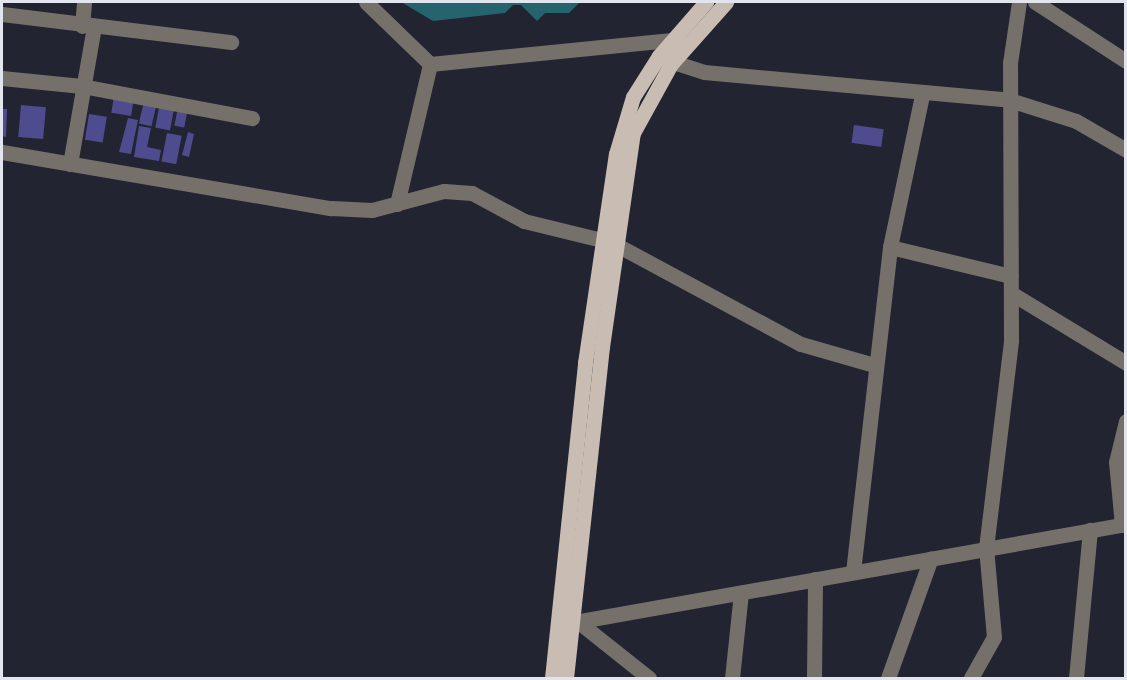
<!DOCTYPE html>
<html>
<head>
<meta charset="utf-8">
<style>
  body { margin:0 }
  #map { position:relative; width:1127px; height:680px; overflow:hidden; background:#222431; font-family:"DM Sans",sans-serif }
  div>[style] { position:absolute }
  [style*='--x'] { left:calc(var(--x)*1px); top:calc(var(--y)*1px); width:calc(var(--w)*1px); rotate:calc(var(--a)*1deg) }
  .water>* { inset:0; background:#26646d }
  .building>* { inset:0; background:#4e4b8e; transform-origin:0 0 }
  .minor>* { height:15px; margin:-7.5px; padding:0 7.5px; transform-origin:7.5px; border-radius:7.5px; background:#76706b }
  .major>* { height:15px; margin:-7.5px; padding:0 7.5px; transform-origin:7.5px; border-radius:7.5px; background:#c9bcb2 }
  span { translate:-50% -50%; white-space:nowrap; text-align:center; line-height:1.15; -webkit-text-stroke:6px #222431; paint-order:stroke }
  .frame { position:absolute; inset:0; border:3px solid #e3e5ee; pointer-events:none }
</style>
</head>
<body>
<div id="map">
  <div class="water">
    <i style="clip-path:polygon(401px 2px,580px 2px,569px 13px,545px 13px,537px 21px,521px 5px,513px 5px,505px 13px,433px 21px)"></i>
  </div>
  <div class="building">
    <i style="left:114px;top:96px;width:20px;height:17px;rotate:9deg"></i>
    <i style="left:144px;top:101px;width:13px;height:23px;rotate:13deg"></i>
    <i style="left:160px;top:103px;width:15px;height:25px;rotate:11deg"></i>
    <i style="left:21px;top:105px;width:25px;height:32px;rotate:5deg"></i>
    <i style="left:178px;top:107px;width:10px;height:19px;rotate:11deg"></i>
    <i style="clip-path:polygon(2px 109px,7px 109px,6px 137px,2px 136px)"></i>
    <i style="left:89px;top:114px;width:18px;height:26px;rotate:9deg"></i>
    <i style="clip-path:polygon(128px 118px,138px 120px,131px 154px,119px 152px)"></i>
    <i style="left:854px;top:125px;width:30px;height:18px;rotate:8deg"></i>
    <i style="clip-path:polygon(139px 126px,151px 128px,147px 147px,161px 150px,159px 161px,134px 157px)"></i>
    <i style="clip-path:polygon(188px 132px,194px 134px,189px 157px,182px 155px)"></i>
    <i style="left:167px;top:133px;width:15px;height:29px;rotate:11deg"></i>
  </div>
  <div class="minor">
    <i style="--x:366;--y:2;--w:89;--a:44.1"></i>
    <i style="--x:430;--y:64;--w:243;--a:-5.7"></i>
    <i style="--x:672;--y:40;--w:9;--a:27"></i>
    <i style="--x:1035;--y:2;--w:108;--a:33"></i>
    <i style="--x:2;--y:14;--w:231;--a:7"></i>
    <i style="--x:82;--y:26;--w:24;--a:-85"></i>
    <i style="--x:661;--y:58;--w:45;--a:18"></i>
    <i style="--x:704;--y:72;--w:307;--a:5.2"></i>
    <i style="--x:1010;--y:100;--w:69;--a:17.7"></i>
    <i style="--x:1076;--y:121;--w:58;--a:30.1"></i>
    <i style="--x:2;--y:78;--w:80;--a:5.7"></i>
    <i style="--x:82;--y:86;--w:173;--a:10.7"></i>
    <i style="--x:2;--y:152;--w:334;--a:9.7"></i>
    <i style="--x:331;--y:208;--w:41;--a:2.8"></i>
    <i style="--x:372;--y:210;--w:74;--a:-14.8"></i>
    <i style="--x:444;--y:191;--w:28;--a:4"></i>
    <i style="--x:472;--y:193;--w:59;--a:28.3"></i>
    <i style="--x:524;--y:221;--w:80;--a:13.7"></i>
    <i style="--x:70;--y:164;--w:139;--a:-80.1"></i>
    <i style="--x:397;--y:204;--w:144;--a:-76.7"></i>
    <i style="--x:615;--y:244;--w:211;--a:28.3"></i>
    <i style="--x:801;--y:344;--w:76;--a:16"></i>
    <i style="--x:890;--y:247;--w:124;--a:13.5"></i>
    <i style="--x:1011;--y:293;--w:135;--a:31.3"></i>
    <i style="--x:1122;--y:525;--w:63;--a:-95.4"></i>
    <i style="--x:1116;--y:462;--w:42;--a:-76.3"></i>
    <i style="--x:853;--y:572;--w:327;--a:-83.5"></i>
    <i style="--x:890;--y:247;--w:155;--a:-78.1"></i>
    <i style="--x:581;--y:624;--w:87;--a:38.5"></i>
    <i style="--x:558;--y:625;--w:577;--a:-10.08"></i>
    <i style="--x:732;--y:678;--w:85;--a:-84"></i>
    <i style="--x:814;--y:678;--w:99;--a:-89.4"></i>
    <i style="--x:888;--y:678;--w:127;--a:-70.3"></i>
    <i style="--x:971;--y:678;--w:47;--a:-60.7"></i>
    <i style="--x:994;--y:637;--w:89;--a:-95.1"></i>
    <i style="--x:986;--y:548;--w:209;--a:-83.1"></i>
    <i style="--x:1011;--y:340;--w:277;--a:-90.2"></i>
    <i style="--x:1010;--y:63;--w:62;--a:-81.6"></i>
    <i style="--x:1076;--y:678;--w:149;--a:-84.6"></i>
  </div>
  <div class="major">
    <i style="--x:552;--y:678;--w:317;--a:-84"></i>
    <i style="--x:585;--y:363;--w:211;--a:-81.6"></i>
    <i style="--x:616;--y:154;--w:59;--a:-73.4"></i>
    <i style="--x:633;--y:97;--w:49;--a:-57.6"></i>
    <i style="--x:659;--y:56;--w:72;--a:-49"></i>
    <i style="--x:566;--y:678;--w:333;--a:-83.8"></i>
    <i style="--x:602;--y:347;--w:216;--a:-81.8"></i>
    <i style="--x:633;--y:133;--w:79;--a:-61.2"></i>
    <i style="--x:671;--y:64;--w:83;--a:-48.4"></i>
  </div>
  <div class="frame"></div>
</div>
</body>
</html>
